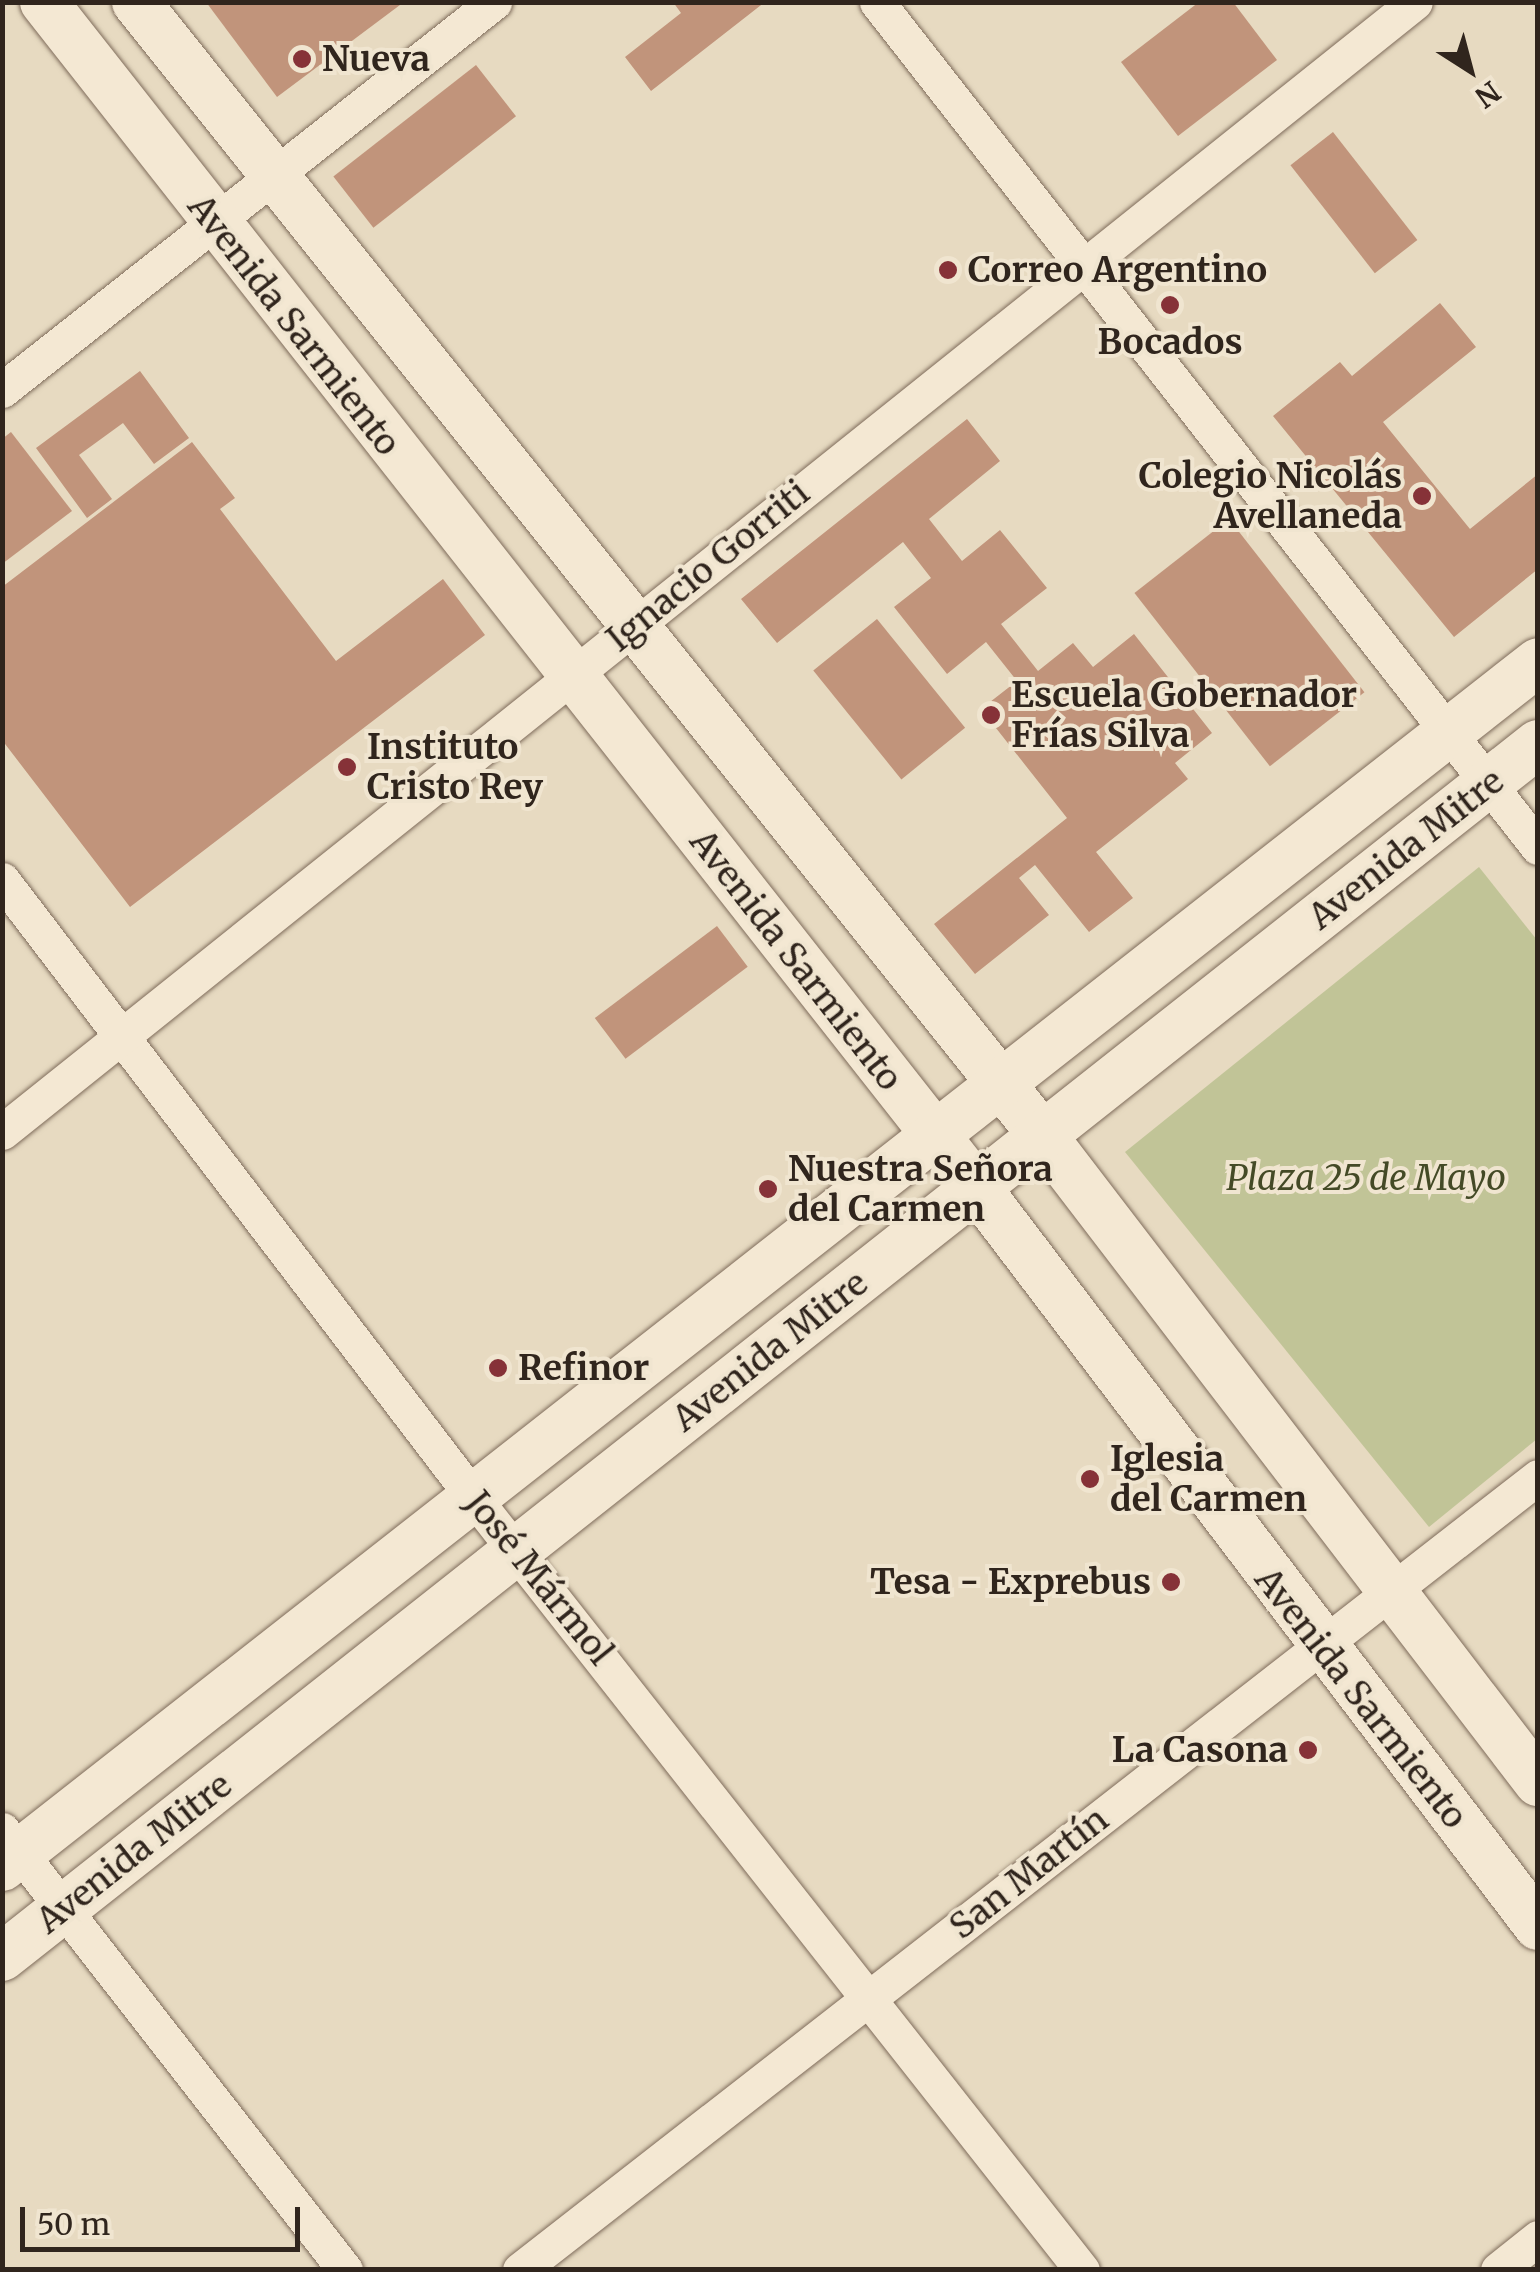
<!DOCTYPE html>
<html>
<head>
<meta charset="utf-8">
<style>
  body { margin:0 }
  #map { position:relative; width:1540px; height:2272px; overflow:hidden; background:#e7dac1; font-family:Merriweather,serif }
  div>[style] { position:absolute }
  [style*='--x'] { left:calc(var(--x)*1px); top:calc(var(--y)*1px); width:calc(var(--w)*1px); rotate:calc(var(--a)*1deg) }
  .green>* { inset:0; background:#c1c497 }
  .building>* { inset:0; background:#c1947b; transform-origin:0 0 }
  .roads { filter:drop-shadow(0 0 2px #7f6c5b) drop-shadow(0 0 2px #7f6c5b) }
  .minor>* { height:35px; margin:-17.5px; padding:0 17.5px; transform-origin:17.5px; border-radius:17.5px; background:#f4e8d3 }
  .secondary>* { height:48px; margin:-24px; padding:0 24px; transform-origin:24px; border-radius:24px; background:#f4e8d3 }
  .dots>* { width:28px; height:28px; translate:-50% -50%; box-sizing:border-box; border:5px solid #f0e5d0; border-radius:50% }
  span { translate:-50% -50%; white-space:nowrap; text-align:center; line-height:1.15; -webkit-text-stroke:8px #f0e5d0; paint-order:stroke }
  .poi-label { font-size:35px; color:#30251d; font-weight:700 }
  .left { translate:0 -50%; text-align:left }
  .right { translate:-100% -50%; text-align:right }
  .street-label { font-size:35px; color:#30251d }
  .park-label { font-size:35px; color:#444a26; font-style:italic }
  .frame { position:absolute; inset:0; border:5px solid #30251d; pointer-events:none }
  .north { position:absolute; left:1420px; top:20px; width:100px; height:100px; -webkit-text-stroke:8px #f0e5d0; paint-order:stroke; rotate:144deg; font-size:28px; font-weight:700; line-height:40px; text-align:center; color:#30251d }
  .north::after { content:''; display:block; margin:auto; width:35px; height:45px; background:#30251d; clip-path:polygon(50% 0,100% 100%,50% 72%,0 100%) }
  .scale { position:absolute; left:20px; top:2207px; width:280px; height:45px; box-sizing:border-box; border:5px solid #30251d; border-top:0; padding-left:12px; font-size:30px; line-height:35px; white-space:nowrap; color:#30251d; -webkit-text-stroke:8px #f0e5d0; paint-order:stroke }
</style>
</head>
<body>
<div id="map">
  <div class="green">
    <i style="clip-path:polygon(1479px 867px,1537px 940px,1537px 1439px,1429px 1527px,1125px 1152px)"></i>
  </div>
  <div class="building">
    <i style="clip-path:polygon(206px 2px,404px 2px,277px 97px)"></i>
    <i style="clip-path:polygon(673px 2px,765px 2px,651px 91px,625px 57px,681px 13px)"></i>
    <i style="clip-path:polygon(1199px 2px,1233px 2px,1277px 60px,1178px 136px,1121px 62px)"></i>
    <i style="left:476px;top:65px;width:65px;height:181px;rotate:52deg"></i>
    <i style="left:1333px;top:132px;width:137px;height:54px;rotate:52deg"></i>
    <i style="clip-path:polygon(1440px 303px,1476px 347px,1383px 422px,1470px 529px,1538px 474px,1538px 569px,1454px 637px,1273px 416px,1340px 362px,1352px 376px)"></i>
    <i style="clip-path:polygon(140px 371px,189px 438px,154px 464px,123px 423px,79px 455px,112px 499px,87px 518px,36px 448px)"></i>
    <i style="clip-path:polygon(967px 419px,1000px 461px,929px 519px,962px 561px,1000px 530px,1047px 588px,1001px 624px,1038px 671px,1073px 643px,1093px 667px,1134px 634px,1212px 733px,1175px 763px,1188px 779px,1096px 852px,1133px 898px,1089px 932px,1035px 865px,1019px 878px,1049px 915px,975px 974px,934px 924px,1067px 818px,981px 709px,1017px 681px,986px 642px,947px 674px,894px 607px,931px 578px,903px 542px,777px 643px,741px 599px)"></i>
    <i style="clip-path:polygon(11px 432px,72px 511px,2px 564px,2px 439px)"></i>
    <i style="clip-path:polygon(192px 442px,235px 498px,220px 509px,336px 661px,443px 579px,485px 635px,130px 907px,2px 740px,2px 587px)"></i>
    <i style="left:1229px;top:519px;width:220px;height:120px;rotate:52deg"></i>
    <i style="left:877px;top:619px;width:140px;height:82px;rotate:51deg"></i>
    <i style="left:717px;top:926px;width:51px;height:153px;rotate:53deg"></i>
  </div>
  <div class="roads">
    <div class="minor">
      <i style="--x:877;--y:2;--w:1073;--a:51.97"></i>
      <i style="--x:2;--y:390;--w:627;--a:-38.26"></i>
      <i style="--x:2;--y:880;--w:776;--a:52.64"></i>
      <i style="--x:473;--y:1497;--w:984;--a:51.77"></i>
      <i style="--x:2;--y:1132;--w:1809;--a:-38.65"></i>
      <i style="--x:2;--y:1830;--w:558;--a:52.06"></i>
      <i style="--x:520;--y:2270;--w:1290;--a:-37.92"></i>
      <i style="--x:1498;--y:2270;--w:51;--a:-38.7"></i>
    </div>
    <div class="secondary">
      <i style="--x:44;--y:2;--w:1509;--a:51.81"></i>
      <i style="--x:977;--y:1188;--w:927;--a:52.76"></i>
      <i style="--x:136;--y:2;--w:1452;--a:51.35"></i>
      <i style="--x:1043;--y:1136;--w:814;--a:52.54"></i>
      <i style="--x:2;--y:1867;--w:1952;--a:-38.11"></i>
      <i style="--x:2;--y:1957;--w:1957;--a:-38.3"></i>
    </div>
  </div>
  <div class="dots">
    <i style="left:302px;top:59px;background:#863238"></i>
    <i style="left:948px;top:270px;background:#863238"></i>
    <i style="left:1170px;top:305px;background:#863238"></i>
    <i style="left:1422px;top:496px;background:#863238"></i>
    <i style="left:991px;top:715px;background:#863238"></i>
    <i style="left:347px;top:767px;background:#863238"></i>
    <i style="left:768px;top:1189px;background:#863238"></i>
    <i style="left:498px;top:1368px;background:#863238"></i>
    <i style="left:1090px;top:1479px;background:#863238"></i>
    <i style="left:1171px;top:1582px;background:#863238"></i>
    <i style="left:1308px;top:1750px;background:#863238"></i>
  </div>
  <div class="poi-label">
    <span class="left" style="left:322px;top:59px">Nueva</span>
    <span class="left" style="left:968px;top:270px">Correo Argentino</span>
    <span style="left:1170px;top:342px">Bocados</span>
    <span class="right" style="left:1402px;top:496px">Colegio Nicolás<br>Avellaneda</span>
    <span class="left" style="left:1011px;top:715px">Escuela Gobernador<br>Frías Silva</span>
    <span class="left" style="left:367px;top:767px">Instituto<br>Cristo Rey</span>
    <span class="left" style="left:788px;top:1189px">Nuestra Señora<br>del Carmen</span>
    <span class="left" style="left:518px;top:1368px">Refinor</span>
    <span class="left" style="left:1110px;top:1479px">Iglesia<br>del Carmen</span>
    <span class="right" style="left:1151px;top:1582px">Tesa - Exprebus</span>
    <span class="right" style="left:1288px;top:1750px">La Casona</span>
  </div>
  <div class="street-label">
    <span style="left:294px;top:325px;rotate:52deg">Avenida Sarmiento</span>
    <span style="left:708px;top:566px;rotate:-39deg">Ignacio Gorriti</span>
    <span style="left:1406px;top:849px;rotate:-38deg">Avenida Mitre</span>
    <span style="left:796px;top:960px;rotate:52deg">Avenida Sarmiento</span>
    <span style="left:770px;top:1351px;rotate:-38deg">Avenida Mitre</span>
    <span style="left:539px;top:1578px;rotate:51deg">José Mármol</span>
    <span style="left:1361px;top:1698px;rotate:52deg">Avenida Sarmiento</span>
    <span style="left:134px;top:1853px;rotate:-38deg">Avenida Mitre</span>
    <span style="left:1029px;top:1873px;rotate:-38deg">San Martín</span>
  </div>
  <div class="park-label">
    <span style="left:1366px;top:1178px">Plaza 25 de Mayo</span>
  </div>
  <div class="frame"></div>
  <div class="north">N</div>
  <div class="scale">50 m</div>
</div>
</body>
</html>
